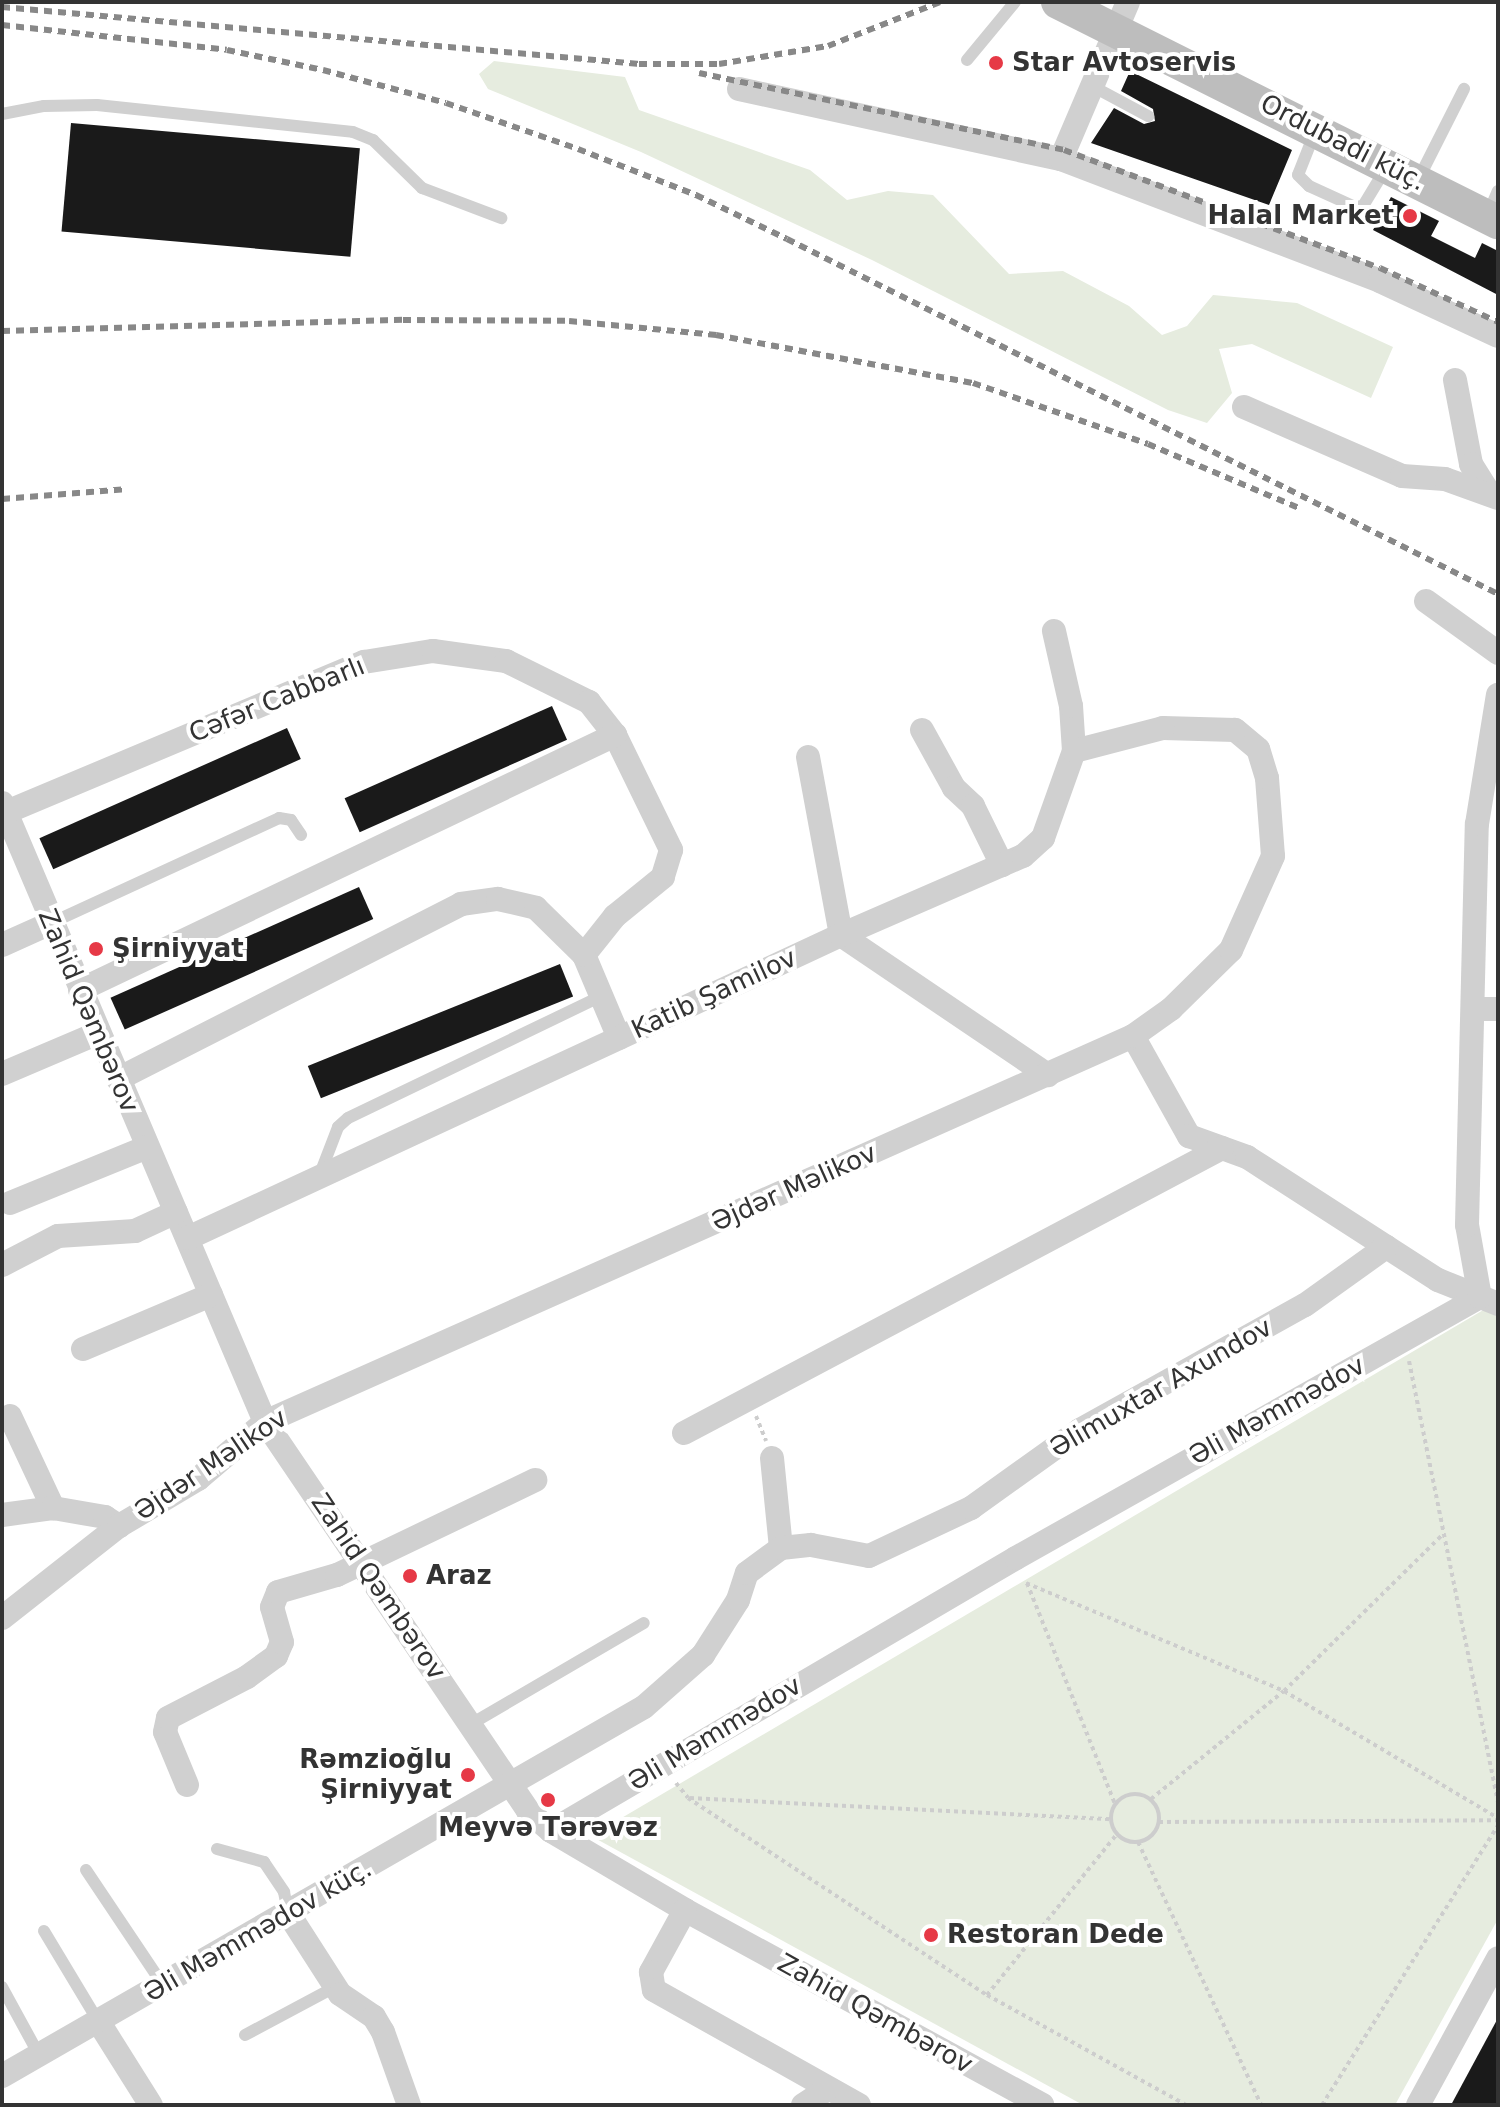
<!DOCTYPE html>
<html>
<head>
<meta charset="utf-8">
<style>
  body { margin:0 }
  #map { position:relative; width:1500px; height:2107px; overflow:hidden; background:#fff; font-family:"DejaVu Sans",sans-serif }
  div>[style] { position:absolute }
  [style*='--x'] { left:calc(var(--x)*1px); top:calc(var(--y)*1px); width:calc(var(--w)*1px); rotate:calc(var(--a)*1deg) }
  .green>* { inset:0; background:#e6ecdf }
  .building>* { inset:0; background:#1a1a1a; transform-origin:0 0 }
  .path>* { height:4px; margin-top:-2px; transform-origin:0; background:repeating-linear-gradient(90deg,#cdcdcd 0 4px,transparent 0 8px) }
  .path>.ring { margin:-2px; padding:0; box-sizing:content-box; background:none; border:4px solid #cdcdcd; border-radius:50% }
  .service>* { height:12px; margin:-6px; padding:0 6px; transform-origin:6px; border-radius:6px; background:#d0d0d0 }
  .minor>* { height:24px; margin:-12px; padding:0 12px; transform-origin:12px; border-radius:12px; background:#d0d0d0 }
  .secondary>* { height:34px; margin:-17px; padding:0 17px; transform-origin:17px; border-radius:17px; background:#bdbdbd }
  .rail>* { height:6px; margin-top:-3px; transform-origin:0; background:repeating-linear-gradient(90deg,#888 0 8px,transparent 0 14px) }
  .dots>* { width:22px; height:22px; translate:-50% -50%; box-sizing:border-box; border:4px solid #fff; border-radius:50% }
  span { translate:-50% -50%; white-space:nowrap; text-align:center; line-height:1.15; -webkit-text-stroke:8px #fff; paint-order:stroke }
  .poi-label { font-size:26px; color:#333; font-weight:700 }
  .left { translate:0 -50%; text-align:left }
  .right { translate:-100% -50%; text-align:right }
  .street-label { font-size:26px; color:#333 }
  .frame { position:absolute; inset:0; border:4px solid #333; pointer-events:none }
</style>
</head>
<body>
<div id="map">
  <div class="green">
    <i style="clip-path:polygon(494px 61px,625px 77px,639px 110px,810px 170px,847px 200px,888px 191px,933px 195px,1009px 274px,1063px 271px,1129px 306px,1162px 335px,1187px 326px,1213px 295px,1297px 303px,1393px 347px,1371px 398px,1252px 344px,1219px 349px,1232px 393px,1207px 423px,1168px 410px,872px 260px,641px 152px,488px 89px,479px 74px)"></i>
    <i style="clip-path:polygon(1485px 1309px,1498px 1317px,1498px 1919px,1395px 2105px,1083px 2105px,591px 1836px)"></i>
  </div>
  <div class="building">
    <i style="clip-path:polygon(1130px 71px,1292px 150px,1269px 205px,1091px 143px,1114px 108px,1144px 124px,1155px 121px,1153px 109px,1121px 91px)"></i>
    <i style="left:71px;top:123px;width:290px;height:109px;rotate:5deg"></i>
    <i style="clip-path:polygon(1391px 197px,1439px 221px,1431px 236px,1475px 258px,1482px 243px,1498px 251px,1498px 295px,1373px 230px)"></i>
    <i style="left:552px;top:706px;width:37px;height:227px;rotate:66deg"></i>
    <i style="left:287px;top:728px;width:34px;height:271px;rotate:66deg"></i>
    <i style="left:359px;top:887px;width:35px;height:272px;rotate:66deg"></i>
    <i style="left:560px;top:964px;width:35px;height:272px;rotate:68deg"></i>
    <i style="clip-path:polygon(1498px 2018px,1498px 2105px,1451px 2105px)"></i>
  </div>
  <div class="path">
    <i style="--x:1409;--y:1361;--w:452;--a:78.6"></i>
    <i style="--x:756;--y:1416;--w:27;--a:68"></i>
    <i style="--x:1026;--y:1583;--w:280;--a:22.7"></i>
    <i style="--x:1284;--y:1691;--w:249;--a:30.7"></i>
    <i style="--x:1027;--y:1583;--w:238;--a:68.3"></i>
    <i style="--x:676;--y:1783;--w:19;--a:51"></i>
    <i style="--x:688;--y:1798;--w:358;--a:33.4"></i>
    <i style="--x:987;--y:1995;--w:227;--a:28.9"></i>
    <i class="ring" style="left:1111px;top:1794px;width:44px;height:44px"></i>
    <i style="--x:690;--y:1798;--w:422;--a:2.9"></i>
    <i style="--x:1151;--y:1799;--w:171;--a:-39.1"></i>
    <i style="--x:1284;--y:1691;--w:222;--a:-44.6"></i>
    <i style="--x:1159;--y:1822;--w:339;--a:-0.3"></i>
    <i style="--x:1138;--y:1842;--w:290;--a:64.9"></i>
    <i style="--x:987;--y:1995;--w:207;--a:-51.1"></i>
    <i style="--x:1322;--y:2105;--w:331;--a:-57.8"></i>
  </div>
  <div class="service">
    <i style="--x:967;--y:60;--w:75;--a:-50.4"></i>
    <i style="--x:1092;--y:86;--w:64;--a:28.2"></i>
    <i style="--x:2;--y:114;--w:43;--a:-10.8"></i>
    <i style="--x:44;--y:106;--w:53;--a:-1.1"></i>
    <i style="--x:97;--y:105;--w:257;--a:6"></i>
    <i style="--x:353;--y:132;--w:22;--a:22"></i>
    <i style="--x:373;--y:140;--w:69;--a:44.4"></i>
    <i style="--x:422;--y:188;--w:85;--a:20.8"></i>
    <i style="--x:1315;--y:132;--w:46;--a:111.6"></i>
    <i style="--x:1298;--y:175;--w:16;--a:45"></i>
    <i style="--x:1309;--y:186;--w:51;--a:24.5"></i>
    <i style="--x:1355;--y:207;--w:8;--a:-7"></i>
    <i style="--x:1363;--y:206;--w:44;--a:-58.8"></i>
    <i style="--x:1419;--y:178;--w:100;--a:-63.2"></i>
    <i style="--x:1488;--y:214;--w:25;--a:-67"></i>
    <i style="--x:51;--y:923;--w:251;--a:-24.7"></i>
    <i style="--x:279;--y:818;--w:12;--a:9"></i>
    <i style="--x:291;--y:820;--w:18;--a:56"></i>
    <i style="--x:320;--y:1174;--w:50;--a:-69"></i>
    <i style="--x:338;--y:1127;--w:13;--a:-42"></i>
    <i style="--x:348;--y:1118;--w:281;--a:-25.7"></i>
    <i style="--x:471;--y:1724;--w:200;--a:-30.3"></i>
    <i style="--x:217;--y:1849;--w:49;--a:15.5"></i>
    <i style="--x:264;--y:1862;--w:36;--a:56"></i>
    <i style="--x:284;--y:1892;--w:21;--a:79"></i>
    <i style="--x:86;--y:1870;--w:138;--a:56.2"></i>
    <i style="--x:44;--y:1931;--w:105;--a:59"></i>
    <i style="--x:2;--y:1987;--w:77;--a:61.4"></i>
    <i style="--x:245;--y:2035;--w:102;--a:-28.1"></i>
  </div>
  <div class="minor">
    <i style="--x:739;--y:89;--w:330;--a:12.3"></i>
    <i style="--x:1061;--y:159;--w:342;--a:20.9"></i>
    <i style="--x:1380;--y:281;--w:130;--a:25"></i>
    <i style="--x:1061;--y:159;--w:171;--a:-66.9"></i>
    <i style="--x:1455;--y:380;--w:86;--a:79.2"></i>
    <i style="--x:1471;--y:464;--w:36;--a:58"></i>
    <i style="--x:1244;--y:407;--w:172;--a:23.6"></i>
    <i style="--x:1402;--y:476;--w:43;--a:4"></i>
    <i style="--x:1445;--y:479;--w:56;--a:19.7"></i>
    <i style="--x:1426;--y:601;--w:89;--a:35.8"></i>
    <i style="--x:922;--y:730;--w:66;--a:61.1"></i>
    <i style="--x:954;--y:788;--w:26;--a:43"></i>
    <i style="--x:973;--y:806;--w:66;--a:63.8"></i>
    <i style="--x:808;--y:757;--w:181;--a:79.5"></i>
    <i style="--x:841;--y:935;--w:250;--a:34.1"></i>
    <i style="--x:2;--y:803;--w:673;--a:66.98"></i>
    <i style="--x:265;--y:1422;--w:470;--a:55.9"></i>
    <i style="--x:528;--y:1811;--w:30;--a:41"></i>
    <i style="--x:551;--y:1831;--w:156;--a:30.5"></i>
    <i style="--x:685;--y:1910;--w:407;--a:28.6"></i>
    <i style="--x:2;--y:814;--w:393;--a:-22.8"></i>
    <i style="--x:364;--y:662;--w:70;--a:-9.1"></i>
    <i style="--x:433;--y:651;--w:74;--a:7.8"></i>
    <i style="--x:506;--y:661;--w:93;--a:26.3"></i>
    <i style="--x:589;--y:702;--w:42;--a:51.8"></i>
    <i style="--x:615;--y:735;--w:128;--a:64"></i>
    <i style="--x:671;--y:850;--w:28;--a:107"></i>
    <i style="--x:663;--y:877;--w:62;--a:140.9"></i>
    <i style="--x:615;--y:916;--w:50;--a:128.5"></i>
    <i style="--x:584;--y:955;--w:90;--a:67.1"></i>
    <i style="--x:2;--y:945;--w:54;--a:-24.2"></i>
    <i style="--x:80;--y:990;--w:593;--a:-25.48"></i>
    <i style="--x:1473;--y:1009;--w:25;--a:0"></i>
    <i style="--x:1133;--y:1036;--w:115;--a:60.8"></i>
    <i style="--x:1189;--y:1136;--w:62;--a:19.9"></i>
    <i style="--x:1247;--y:1157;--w:227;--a:32.8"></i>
    <i style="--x:1438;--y:1280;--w:65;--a:21.8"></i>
    <i style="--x:2;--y:1074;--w:104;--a:-23.1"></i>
    <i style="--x:118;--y:1079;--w:385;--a:-27"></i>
    <i style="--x:461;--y:904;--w:37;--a:-8"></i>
    <i style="--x:498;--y:899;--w:39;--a:13"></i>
    <i style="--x:536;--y:908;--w:67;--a:44.4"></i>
    <i style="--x:10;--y:1203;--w:148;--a:-22.2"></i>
    <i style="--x:188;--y:1238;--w:720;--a:-24.89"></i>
    <i style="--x:841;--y:935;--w:198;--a:-23.5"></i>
    <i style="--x:1023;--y:856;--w:27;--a:-42"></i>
    <i style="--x:1043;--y:838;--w:92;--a:-70.4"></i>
    <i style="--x:1074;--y:751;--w:45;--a:-93.8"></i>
    <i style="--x:1071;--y:706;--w:77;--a:-102.8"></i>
    <i style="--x:2;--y:1265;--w:63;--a:-27.4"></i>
    <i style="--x:58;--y:1236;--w:77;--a:-3.7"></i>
    <i style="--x:135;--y:1231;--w:45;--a:-24.9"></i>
    <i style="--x:83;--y:1349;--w:139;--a:-22.9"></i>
    <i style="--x:10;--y:1416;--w:102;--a:64.9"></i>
    <i style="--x:684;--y:1433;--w:609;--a:-27.91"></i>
    <i style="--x:772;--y:1458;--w:90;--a:84.3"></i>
    <i style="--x:2;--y:1515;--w:51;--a:-7.8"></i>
    <i style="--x:53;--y:1508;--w:53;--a:9.8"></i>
    <i style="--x:105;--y:1517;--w:17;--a:33"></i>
    <i style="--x:2;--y:1618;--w:149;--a:-38.2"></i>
    <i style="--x:119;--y:1526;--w:92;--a:-30.7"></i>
    <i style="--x:198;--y:1479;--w:88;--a:-40.4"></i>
    <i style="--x:265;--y:1422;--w:950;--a:-23.97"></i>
    <i style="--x:1133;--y:1036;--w:47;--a:-35.4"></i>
    <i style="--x:1171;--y:1009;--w:84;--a:-44.5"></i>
    <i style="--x:1231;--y:950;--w:103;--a:-65.9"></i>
    <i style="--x:1273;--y:856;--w:78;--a:-94.4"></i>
    <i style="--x:1267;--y:778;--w:30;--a:-107"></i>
    <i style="--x:1258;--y:749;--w:30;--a:-140"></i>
    <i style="--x:1235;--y:730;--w:72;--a:-178.4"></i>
    <i style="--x:1163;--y:728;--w:92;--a:165.5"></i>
    <i style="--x:187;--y:1785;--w:57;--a:-112.5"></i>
    <i style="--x:165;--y:1732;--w:14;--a:-78"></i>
    <i style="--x:168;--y:1718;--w:89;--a:-27.4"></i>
    <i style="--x:247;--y:1677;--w:36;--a:-36"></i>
    <i style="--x:276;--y:1656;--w:15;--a:-67"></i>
    <i style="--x:282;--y:1642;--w:36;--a:-106"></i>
    <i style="--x:272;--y:1607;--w:16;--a:-68"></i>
    <i style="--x:278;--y:1592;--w:61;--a:-16.1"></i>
    <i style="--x:337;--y:1575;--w:220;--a:-25.6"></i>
    <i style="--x:551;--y:1831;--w:539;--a:-30.42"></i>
    <i style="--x:1016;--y:1558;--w:532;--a:-29.36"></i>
    <i style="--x:1480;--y:1297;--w:73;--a:-100.2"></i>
    <i style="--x:1467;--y:1225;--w:401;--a:-88.6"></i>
    <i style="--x:1477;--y:824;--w:131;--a:-80.8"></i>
    <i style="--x:685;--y:1910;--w:71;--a:118.7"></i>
    <i style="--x:651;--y:1972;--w:18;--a:81"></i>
    <i style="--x:654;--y:1990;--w:235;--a:29.3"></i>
    <i style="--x:288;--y:1913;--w:96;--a:57.3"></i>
    <i style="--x:340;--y:1994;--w:41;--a:34.1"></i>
    <i style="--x:374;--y:2017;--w:17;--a:59"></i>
    <i style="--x:383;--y:2032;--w:77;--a:70.4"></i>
    <i style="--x:98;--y:2021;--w:99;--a:57.8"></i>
    <i style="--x:2;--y:2076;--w:740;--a:-29.89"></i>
    <i style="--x:644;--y:1707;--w:79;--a:-41.4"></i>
    <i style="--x:703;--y:1655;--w:65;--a:-57.5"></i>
    <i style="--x:738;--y:1600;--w:28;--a:-72"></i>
    <i style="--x:747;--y:1573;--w:42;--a:-36.3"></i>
    <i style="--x:781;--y:1548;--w:30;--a:-6"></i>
    <i style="--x:811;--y:1545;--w:59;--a:10.7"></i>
    <i style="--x:869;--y:1556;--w:113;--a:-25.2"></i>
    <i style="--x:971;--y:1508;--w:134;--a:-35.6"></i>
    <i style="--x:1080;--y:1430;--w:257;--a:-29.1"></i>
    <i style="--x:1305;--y:1305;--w:100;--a:-35.6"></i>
    <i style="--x:803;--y:2105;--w:30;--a:-33"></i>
    <i style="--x:1418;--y:2105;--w:167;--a:-61.4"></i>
  </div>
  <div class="secondary">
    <i style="--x:1058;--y:2;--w:492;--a:26.6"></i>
  </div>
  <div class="rail">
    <i style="--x:2;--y:7;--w:640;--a:5.11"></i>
    <i style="--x:639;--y:64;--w:80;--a:0"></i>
    <i style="--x:719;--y:64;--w:110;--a:-9.4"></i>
    <i style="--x:828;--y:46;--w:120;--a:-21.4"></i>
    <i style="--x:2;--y:25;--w:226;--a:6.3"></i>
    <i style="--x:227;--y:50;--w:98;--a:11.8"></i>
    <i style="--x:323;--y:70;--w:127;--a:15"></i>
    <i style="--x:446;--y:103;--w:140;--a:19.2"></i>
    <i style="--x:578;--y:149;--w:127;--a:21.3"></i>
    <i style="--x:696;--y:195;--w:101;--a:25.8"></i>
    <i style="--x:787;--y:239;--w:795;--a:26.53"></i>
    <i style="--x:699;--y:73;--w:373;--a:11.9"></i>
    <i style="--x:1064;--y:150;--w:337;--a:20.5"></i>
    <i style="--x:1380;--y:268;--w:130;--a:24.6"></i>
    <i style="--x:2;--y:331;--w:401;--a:-1.6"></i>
    <i style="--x:403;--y:320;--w:166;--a:0.3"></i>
    <i style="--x:569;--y:321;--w:148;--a:5.4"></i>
    <i style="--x:716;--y:335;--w:261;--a:10.6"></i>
    <i style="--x:973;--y:383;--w:185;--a:19.2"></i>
    <i style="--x:1148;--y:444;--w:166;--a:23"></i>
    <i style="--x:2;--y:499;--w:123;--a:-4.6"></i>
  </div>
  <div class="dots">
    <i style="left:996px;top:63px;background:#e63946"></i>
    <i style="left:1410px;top:216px;background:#e63946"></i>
    <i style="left:96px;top:949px;background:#e63946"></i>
    <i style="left:410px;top:1576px;background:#e63946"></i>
    <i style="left:468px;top:1775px;background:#e63946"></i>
    <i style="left:548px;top:1800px;background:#e63946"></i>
    <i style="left:931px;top:1935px;background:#e63946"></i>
  </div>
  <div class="poi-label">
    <span class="left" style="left:1012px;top:63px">Star Avtoservis</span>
    <span class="right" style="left:1394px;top:216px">Halal Market</span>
    <span class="left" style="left:112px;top:949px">Şirniyyat</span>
    <span class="left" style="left:426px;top:1576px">Araz</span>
    <span class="right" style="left:452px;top:1775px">Rəmzioğlu<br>Şirniyyat</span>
    <span style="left:548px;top:1828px">Meyvə Tərəvəz</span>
    <span class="left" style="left:947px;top:1935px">Restoran Dede</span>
  </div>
  <div class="street-label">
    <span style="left:1343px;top:143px;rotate:27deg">Ordubadi küç.</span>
    <span style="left:277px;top:700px;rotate:-22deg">Cəfər Cabbarlı</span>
    <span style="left:714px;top:994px;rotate:-25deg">Katib Şamilov</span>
    <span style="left:88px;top:1011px;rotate:67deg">Zahid Qəmbərov</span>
    <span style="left:794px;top:1188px;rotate:-24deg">Əjdər Məlikov</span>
    <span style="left:1161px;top:1388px;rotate:-30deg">Əlimuxtar Axundov</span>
    <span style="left:1277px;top:1411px;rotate:-29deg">Əli Məmmədov</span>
    <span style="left:211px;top:1465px;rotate:-34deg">Əjdər Məlikov</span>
    <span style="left:378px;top:1587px;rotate:56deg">Zahid Qəmbərov</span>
    <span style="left:715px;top:1734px;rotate:-31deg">Əli Məmmədov</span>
    <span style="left:258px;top:1931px;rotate:-30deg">Əli Məmmədov küç.</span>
    <span style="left:875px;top:2014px;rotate:29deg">Zahid Qəmbərov</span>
  </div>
  <div class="frame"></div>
</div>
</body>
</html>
